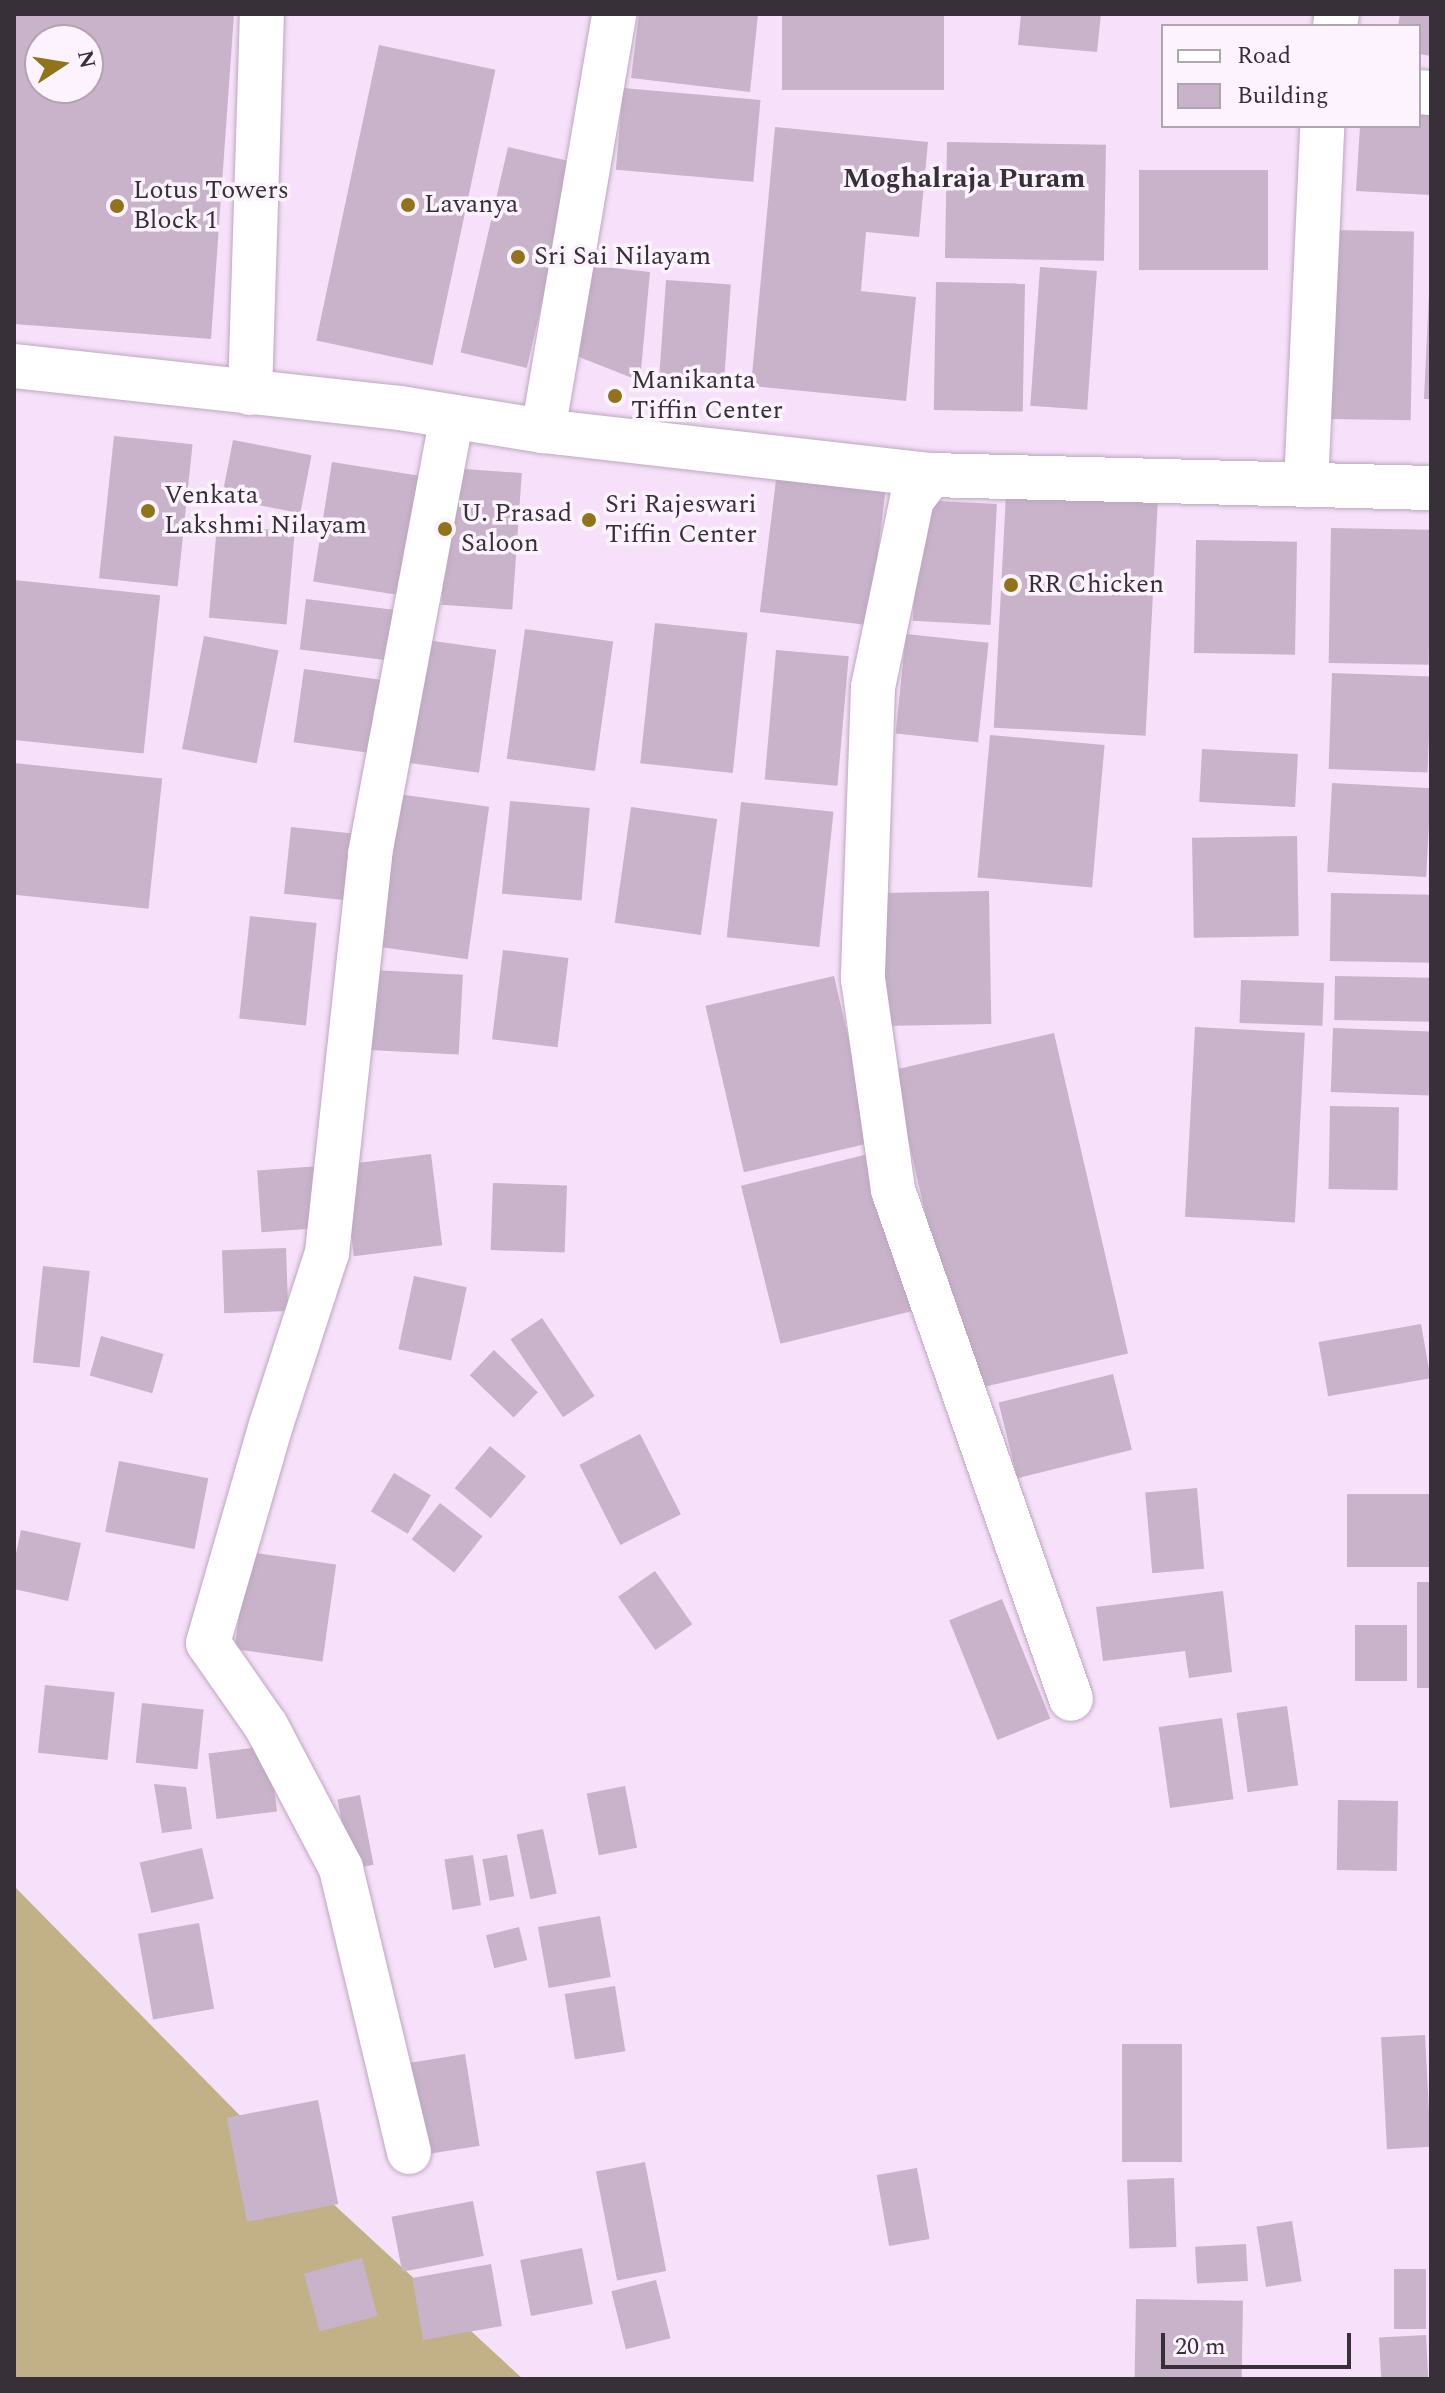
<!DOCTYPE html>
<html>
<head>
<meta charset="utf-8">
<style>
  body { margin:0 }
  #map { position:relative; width:1445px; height:2393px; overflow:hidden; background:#f7e1fa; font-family:Spectral,serif }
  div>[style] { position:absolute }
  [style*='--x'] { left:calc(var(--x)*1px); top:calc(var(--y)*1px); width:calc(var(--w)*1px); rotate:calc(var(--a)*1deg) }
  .forest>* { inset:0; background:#c2b187 }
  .building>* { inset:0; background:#c8b3cb; transform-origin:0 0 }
  .roads { filter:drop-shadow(0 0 2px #bca7bf) drop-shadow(0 0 2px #bca7bf) }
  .minor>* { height:44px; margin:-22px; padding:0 22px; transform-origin:22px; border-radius:22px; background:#fff }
  .dots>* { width:22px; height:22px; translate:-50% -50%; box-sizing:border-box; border:4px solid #fcf3fe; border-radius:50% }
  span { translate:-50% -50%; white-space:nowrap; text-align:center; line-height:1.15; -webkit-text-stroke:7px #fcf3fe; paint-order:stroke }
  .poi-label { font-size:26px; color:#383039 }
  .left { translate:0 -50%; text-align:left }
  .neighbourhood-label { font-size:28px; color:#383039; font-weight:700 }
  .frame { position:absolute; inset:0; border:16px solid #383039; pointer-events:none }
  .legend { position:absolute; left:1161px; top:24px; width:260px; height:104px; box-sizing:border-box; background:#fcf3fe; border:2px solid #aea5af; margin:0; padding:10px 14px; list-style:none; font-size:24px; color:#383039 }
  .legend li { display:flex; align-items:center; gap:16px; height:40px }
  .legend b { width:40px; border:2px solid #aea5af }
  .north { position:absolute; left:24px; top:24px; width:80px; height:80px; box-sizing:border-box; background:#fcf3fe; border:2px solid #aea5af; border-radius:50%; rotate:78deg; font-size:22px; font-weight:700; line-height:32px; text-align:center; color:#383039 }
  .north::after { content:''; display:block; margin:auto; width:28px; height:36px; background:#917319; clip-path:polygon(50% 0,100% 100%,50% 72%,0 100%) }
  .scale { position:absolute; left:1161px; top:2333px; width:190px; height:36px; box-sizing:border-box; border:4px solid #383039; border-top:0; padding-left:10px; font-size:24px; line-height:28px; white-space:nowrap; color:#383039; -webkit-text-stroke:6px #fcf3fe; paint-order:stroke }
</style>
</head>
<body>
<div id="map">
  <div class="forest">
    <i style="clip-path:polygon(14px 1886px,265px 2141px,523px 2379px,14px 2379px)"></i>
  </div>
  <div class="building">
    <i style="clip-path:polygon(evenodd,14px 14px,234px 14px,211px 339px,14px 324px,14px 14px,40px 40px,88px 40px,88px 88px,40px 88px,40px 40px)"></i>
    <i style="clip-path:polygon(639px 14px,758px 14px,750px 92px,631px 78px)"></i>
    <i style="left:782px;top:14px;width:162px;height:76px"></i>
    <i style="clip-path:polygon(1021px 14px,1101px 14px,1097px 52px,1018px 45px)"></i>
    <i style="clip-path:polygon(1400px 14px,1431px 14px,1431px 56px,1419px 54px,1419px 26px,1398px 26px)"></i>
    <i style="left:379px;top:45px;width:119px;height:302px;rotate:12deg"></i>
    <i style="left:623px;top:88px;width:138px;height:82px;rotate:5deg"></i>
    <i style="clip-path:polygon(1419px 103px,1431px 104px,1431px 195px,1356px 191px,1360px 126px,1419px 126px)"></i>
    <i style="clip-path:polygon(775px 127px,928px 142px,919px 237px,866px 232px,861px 291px,916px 297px,906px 401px,751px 386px)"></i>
    <i style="left:947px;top:142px;width:159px;height:116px;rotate:1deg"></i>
    <i style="left:508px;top:147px;width:68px;height:211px;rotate:13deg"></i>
    <i style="left:1139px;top:170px;width:129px;height:100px"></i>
    <i style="left:1334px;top:230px;width:80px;height:189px;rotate:1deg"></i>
    <i style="clip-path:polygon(587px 265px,650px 272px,640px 381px,579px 357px)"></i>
    <i style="left:1040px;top:267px;width:57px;height:139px;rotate:4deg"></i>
    <i style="left:666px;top:280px;width:65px;height:102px;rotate:4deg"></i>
    <i style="left:936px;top:282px;width:89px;height:128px;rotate:1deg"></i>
    <i style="clip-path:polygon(1429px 293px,1431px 293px,1431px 399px,1424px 399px)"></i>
    <i style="left:114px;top:436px;width:79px;height:143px;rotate:6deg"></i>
    <i style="left:233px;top:440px;width:80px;height:59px;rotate:11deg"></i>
    <i style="left:332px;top:462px;width:93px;height:121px;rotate:9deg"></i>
    <i style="left:451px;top:468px;width:71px;height:137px;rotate:4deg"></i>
    <i style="left:777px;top:472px;width:110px;height:141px;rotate:7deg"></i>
    <i style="left:1006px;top:494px;width:152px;height:234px;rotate:3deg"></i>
    <i style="left:919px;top:500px;width:78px;height:121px;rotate:3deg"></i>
    <i style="left:217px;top:525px;width:78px;height:93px;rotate:5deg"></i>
    <i style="left:1331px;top:528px;width:100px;height:135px;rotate:1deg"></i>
    <i style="left:1196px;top:540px;width:101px;height:113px;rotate:1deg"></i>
    <i style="left:14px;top:580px;width:147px;height:159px;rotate:6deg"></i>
    <i style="left:306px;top:599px;width:96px;height:51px;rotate:7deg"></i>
    <i style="left:655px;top:623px;width:93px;height:141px;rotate:6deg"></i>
    <i style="left:525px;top:629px;width:89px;height:131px;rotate:8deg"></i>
    <i style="left:906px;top:634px;width:83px;height:100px;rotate:6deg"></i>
    <i style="left:204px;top:636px;width:76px;height:115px;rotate:11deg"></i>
    <i style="left:419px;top:639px;width:78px;height:124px;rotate:8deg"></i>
    <i style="left:776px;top:650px;width:73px;height:130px;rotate:5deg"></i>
    <i style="left:304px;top:669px;width:88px;height:74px;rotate:8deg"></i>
    <i style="left:1332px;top:673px;width:99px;height:96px;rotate:2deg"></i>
    <i style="left:990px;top:735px;width:115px;height:143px;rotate:5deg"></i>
    <i style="left:1202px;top:749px;width:96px;height:53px;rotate:3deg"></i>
    <i style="left:14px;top:763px;width:149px;height:131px;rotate:6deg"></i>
    <i style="left:1332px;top:783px;width:99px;height:89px;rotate:3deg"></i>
    <i style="left:398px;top:794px;width:92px;height:154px;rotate:8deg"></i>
    <i style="left:510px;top:801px;width:80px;height:93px;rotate:5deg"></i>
    <i style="left:741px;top:802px;width:93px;height:136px;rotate:6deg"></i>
    <i style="left:631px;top:807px;width:87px;height:117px;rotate:8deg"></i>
    <i style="left:291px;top:827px;width:67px;height:67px;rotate:6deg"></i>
    <i style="left:1297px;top:836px;width:100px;height:105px;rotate:89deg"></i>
    <i style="left:989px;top:891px;width:133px;height:109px;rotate:89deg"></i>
    <i style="left:1331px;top:893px;width:100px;height:68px;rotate:1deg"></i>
    <i style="left:250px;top:916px;width:67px;height:103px;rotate:6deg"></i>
    <i style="left:503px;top:950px;width:66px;height:90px;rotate:7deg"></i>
    <i style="left:373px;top:970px;width:90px;height:80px;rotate:3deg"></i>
    <i style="left:834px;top:976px;width:171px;height:132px;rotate:77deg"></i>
    <i style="left:1335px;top:976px;width:96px;height:44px;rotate:1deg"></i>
    <i style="left:1241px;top:980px;width:83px;height:43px;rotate:2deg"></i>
    <i style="left:1195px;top:1027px;width:110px;height:190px;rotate:3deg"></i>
    <i style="left:1333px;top:1028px;width:98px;height:64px;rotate:2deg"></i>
    <i style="left:1054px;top:1033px;width:329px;height:166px;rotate:77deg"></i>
    <i style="left:1330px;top:1106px;width:69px;height:83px;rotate:1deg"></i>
    <i style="left:872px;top:1153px;width:163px;height:135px;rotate:76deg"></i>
    <i style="left:431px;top:1154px;width:92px;height:89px;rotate:83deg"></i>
    <i style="left:320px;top:1166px;width:62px;height:63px;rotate:86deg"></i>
    <i style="left:493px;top:1183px;width:74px;height:67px;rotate:2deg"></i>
    <i style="left:286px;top:1248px;width:63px;height:64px;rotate:88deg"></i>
    <i style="left:43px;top:1266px;width:47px;height:97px;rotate:6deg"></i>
    <i style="left:414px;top:1276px;width:54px;height:75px;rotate:12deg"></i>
    <i style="left:542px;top:1318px;width:94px;height:38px;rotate:56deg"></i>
    <i style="left:1421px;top:1324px;width:55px;height:104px;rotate:80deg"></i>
    <i style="left:101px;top:1336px;width:65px;height:41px;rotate:16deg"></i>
    <i style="left:494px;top:1350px;width:61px;height:35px;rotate:44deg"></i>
    <i style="left:1113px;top:1374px;width:78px;height:118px;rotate:76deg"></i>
    <i style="left:640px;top:1434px;width:90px;height:68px;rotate:63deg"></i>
    <i style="left:490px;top:1446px;width:47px;height:55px;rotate:40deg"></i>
    <i style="left:119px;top:1461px;width:91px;height:72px;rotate:11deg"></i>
    <i style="left:394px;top:1473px;width:43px;height:45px;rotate:31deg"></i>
    <i style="left:1197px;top:1488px;width:81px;height:52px;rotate:85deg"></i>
    <i style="left:1431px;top:1494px;width:73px;height:84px;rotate:90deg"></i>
    <i style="left:440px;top:1503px;width:54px;height:46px;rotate:38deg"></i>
    <i style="clip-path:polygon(21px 1530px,81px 1543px,68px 1601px,14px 1589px,14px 1563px)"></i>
    <i style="left:248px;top:1552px;width:89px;height:98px;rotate:8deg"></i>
    <i style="left:655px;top:1571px;width:65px;height:45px;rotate:55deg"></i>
    <i style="left:1417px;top:1582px;width:14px;height:106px"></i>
    <i style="clip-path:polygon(1223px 1591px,1232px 1672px,1189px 1678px,1185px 1651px,1103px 1661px,1096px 1607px)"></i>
    <i style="left:1002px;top:1599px;width:129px;height:57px;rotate:68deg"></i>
    <i style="left:1407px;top:1625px;width:56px;height:52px;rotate:90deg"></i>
    <i style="left:45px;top:1685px;width:70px;height:68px;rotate:6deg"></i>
    <i style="left:142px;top:1703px;width:62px;height:60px;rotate:6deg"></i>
    <i style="left:1287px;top:1706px;width:80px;height:51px;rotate:82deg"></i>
    <i style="left:1222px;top:1718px;width:82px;height:64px;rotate:82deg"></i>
    <i style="left:269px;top:1746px;width:66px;height:61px;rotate:83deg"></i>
    <i style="clip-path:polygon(154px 1784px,186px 1787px,192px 1829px,162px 1833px)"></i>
    <i style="left:625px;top:1786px;width:63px;height:39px;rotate:79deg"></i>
    <i style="left:360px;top:1795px;width:71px;height:23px;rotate:79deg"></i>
    <i style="left:1338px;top:1800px;width:60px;height:70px;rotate:1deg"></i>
    <i style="left:543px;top:1829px;width:66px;height:27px;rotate:78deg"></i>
    <i style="left:202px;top:1848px;width:52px;height:64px;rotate:77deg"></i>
    <i style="left:473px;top:1855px;width:51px;height:29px;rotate:81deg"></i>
    <i style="left:507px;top:1855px;width:42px;height:25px;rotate:80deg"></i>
    <i style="left:600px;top:1916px;width:62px;height:63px;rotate:80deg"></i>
    <i style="left:199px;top:1923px;width:87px;height:62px;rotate:80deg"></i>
    <i style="left:519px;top:1927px;width:34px;height:34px;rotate:76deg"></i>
    <i style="left:615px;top:1986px;width:66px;height:51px;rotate:81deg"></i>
    <i style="left:1425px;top:2035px;width:112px;height:44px;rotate:87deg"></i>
    <i style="left:1122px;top:2044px;width:60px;height:118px"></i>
    <i style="left:465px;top:2054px;width:93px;height:57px;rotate:81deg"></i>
    <i style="left:318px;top:2100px;width:106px;height:93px;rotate:79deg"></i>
    <i style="left:645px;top:2162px;width:111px;height:50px;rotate:79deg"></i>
    <i style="left:917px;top:2168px;width:72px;height:41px;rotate:80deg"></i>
    <i style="left:1174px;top:2178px;width:69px;height:47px;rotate:88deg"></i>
    <i style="left:473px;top:2201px;width:56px;height:83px;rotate:79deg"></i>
    <i style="left:1292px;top:2221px;width:61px;height:36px;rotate:81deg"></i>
    <i style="left:1246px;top:2244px;width:37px;height:51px;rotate:87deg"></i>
    <i style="left:582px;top:2248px;width:57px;height:63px;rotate:79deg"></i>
    <i style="left:362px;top:2258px;width:60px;height:60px;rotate:75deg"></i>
    <i style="left:491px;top:2264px;width:63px;height:80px;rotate:80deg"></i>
    <i style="left:1394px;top:2269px;width:32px;height:60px"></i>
    <i style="left:656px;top:2280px;width:60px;height:46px;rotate:76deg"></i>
    <i style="left:1136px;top:2299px;width:107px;height:80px;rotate:1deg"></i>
    <i style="left:1426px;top:2335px;width:44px;height:47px;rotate:87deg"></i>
  </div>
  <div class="roads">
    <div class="minor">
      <i style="--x:1335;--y:26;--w:12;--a:-81"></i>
      <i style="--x:1419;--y:92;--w:12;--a:5"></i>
      <i style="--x:14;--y:366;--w:388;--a:6.2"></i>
      <i style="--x:400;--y:408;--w:145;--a:9.1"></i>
      <i style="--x:543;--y:431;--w:390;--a:6.5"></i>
      <i style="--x:931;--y:475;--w:500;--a:1.49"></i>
      <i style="--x:250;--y:393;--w:379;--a:-88.2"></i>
      <i style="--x:543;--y:431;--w:423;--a:-80.3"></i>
      <i style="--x:931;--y:475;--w:31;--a:128"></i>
      <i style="--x:912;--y:499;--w:192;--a:101.7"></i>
      <i style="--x:873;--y:687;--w:292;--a:92"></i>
      <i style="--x:863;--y:979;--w:213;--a:81.9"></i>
      <i style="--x:893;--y:1190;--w:539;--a:70.72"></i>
      <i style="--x:1306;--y:485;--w:359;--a:-87.4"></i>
      <i style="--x:409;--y:2152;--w:292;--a:-103.5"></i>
      <i style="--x:341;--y:1868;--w:161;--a:-117.8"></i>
      <i style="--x:266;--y:1726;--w:101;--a:-124.9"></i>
      <i style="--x:208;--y:1643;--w:227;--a:-73.9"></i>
      <i style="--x:271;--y:1425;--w:181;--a:-72"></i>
      <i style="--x:327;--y:1253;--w:401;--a:-83.8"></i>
      <i style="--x:370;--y:854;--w:445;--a:-79.4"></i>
    </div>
  </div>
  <div class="dots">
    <i style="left:408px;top:205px;background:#917319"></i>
    <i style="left:117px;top:206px;background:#917319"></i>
    <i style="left:518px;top:257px;background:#917319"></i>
    <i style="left:615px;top:396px;background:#917319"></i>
    <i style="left:148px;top:511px;background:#917319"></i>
    <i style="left:589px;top:520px;background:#917319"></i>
    <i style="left:445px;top:529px;background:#917319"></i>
    <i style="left:1011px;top:585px;background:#917319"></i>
  </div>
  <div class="poi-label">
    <span class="left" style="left:133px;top:206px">Lotus Towers<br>Block 1</span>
    <span class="left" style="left:424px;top:205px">Lavanya</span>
    <span class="left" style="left:534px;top:257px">Sri Sai Nilayam</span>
    <span class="left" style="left:631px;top:396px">Manikanta<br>Tiffin Center</span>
    <span class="left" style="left:164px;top:511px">Venkata<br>Lakshmi Nilayam</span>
    <span class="left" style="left:605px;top:520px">Sri Rajeswari<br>Tiffin Center</span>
    <span class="left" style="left:461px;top:529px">U. Prasad<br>Saloon</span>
    <span class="left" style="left:1027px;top:585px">RR Chicken</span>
  </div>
  <div class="neighbourhood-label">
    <span style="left:964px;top:179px">Moghalraja Puram</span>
  </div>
  <div class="frame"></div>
  <ul class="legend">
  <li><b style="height:10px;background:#fff"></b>Road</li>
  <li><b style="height:22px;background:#c8b3cb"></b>Building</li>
  </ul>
  <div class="north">N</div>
  <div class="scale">20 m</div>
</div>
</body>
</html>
